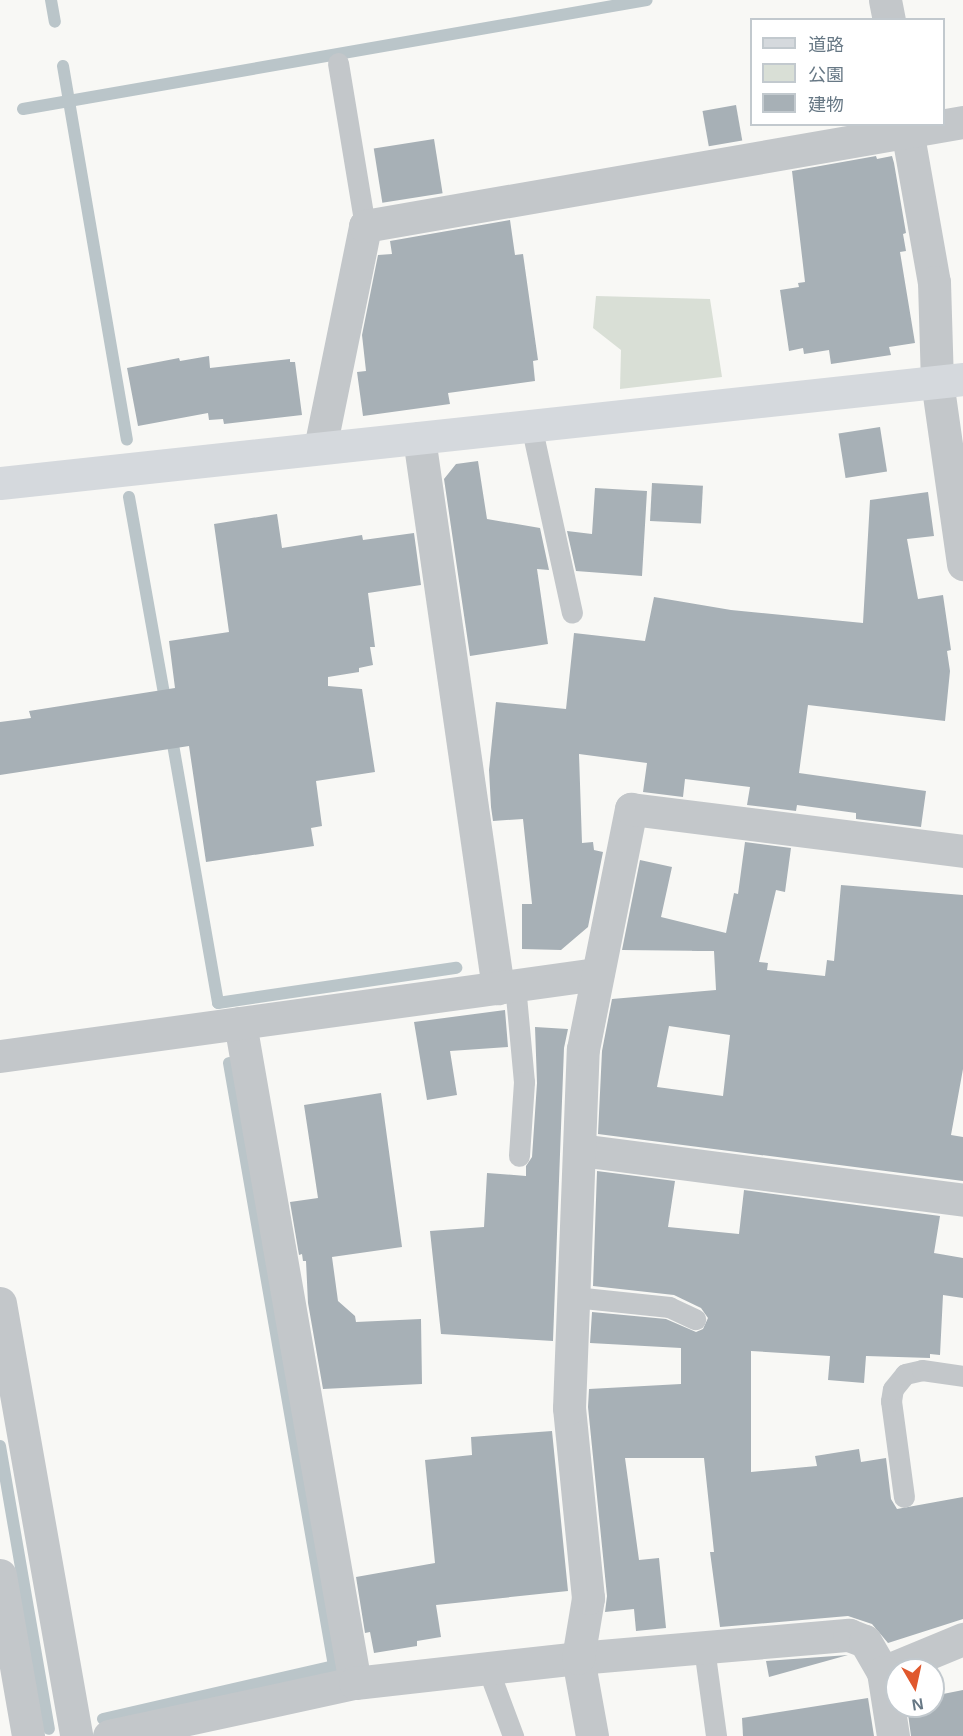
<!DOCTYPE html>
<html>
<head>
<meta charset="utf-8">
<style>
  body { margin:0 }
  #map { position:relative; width:963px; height:1736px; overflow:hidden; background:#f8f8f5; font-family:Helvetica,"Noto Sans JP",sans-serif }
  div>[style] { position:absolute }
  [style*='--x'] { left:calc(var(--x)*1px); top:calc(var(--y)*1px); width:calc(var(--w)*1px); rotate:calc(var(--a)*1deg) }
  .green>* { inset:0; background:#d9dfd6 }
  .stream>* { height:12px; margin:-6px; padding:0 6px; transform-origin:6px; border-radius:6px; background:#bac5c9 }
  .building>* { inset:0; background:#a7b0b6; transform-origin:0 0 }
  .lane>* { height:21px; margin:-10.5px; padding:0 10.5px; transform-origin:10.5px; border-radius:10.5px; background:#c3c7ca }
  .street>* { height:33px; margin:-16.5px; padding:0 16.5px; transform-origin:16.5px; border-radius:16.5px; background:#c3c7ca }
  .secondary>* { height:33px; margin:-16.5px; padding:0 16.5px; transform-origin:16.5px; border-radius:16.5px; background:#d5d9dd }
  span { translate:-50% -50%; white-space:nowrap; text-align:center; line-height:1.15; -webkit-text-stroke:6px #fff; paint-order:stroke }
  .legend { position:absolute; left:750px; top:18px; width:195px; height:108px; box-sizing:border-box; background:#fff; border:2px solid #c2c9ce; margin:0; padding:8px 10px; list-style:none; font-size:18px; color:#677885 }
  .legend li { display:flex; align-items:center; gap:12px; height:30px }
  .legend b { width:30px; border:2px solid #c2c9ce }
  .north { position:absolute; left:885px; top:1658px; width:60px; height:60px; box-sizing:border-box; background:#fff; border:2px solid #c2c9ce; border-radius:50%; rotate:171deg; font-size:16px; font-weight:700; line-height:24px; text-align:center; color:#677885 }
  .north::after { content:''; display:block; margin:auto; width:21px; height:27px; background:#e0582d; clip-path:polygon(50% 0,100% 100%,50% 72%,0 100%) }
</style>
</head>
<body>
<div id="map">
  <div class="green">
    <i style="clip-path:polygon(596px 296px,710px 299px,722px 377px,620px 389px,621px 350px,593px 328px)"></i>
  </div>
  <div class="stream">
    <i style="--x:51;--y:0;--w:22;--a:80"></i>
    <i style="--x:63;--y:66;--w:379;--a:80.3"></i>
    <i style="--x:23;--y:109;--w:633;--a:-9.91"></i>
    <i style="--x:129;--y:497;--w:210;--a:79.9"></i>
    <i style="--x:171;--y:733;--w:274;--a:80.1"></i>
    <i style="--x:218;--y:1003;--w:241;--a:-8.4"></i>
    <i style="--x:0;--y:1446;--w:287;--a:80.2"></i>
    <i style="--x:103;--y:1719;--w:237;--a:-12.9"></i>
    <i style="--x:334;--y:1666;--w:612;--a:-99.88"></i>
  </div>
  <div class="building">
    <i style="left:736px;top:105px;width:36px;height:34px;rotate:80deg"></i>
    <i style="left:434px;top:139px;width:55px;height:61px;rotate:81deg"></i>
    <i style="clip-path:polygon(876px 156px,877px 159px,892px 156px,894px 163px,906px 233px,903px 234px,906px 251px,900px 252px,915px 343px,889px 347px,891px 355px,831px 364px,829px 350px,804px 354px,803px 348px,789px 351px,780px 290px,799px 287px,798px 283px,805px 282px,792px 171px)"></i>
    <i style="clip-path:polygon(510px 220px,515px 255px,523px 254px,538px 360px,533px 361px,535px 381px,448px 393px,450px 404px,363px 416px,357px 372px,366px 371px,362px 335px,378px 255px,392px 254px,390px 241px)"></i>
    <i style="clip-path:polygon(209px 356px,210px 368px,290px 359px,290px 362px,295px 362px,302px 415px,224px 424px,223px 419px,209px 420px,208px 413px,138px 426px,127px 368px,179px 358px,180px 361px)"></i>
    <i style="left:880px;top:427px;width:45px;height:42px;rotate:81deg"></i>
    <i style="clip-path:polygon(478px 461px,487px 519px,540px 528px,549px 570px,537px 569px,548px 644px,470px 656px,444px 479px,456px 464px)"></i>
    <i style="left:652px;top:483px;width:51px;height:38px;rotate:3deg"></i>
    <i style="clip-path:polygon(595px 488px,647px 491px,642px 576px,576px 571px,567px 531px,592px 534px)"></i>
    <i style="clip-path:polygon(928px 492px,934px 536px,907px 539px,918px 599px,943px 595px,951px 650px,947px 651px,950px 671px,945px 721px,808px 705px,799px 773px,926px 791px,921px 827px,856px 819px,856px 813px,797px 805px,796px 811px,747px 805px,750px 787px,685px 779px,683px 797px,643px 792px,647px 763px,579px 754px,582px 843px,593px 842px,594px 850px,603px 852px,588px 927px,561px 950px,522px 949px,522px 904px,532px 904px,523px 819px,493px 821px,491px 807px,489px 770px,496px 702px,566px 709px,574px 633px,645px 641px,654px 597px,731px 610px,863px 623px,870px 500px)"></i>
    <i style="clip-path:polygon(277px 514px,282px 548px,362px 535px,363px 540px,414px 533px,421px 585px,368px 593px,375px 647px,370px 647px,373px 665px,359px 668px,359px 672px,328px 677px,328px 686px,362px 689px,375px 772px,316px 781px,322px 826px,311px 828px,314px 846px,206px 862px,189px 746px,0 775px,0 722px,31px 718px,29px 711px,175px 688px,169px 641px,229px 632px,214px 524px)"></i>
    <i style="clip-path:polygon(evenodd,745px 842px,791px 848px,785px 892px,776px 890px,759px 962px,768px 963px,767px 970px,825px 976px,827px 960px,834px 961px,841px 885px,963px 895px,963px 1069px,951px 1135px,963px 1137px,963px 1181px,598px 1134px,602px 1051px,612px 999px,716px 990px,714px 951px,622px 950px,640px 860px,672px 867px,661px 917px,726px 933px,734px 893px,738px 894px,745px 842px,669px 1026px,730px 1035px,723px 1096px,657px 1087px,669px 1026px)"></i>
    <i style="clip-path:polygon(505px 1010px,508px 1047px,450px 1051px,457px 1095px,427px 1100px,414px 1022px)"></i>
    <i style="clip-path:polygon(535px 1027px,568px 1029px,564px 1048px,553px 1341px,441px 1334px,430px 1231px,484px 1227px,487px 1173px,526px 1176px,526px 1166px,532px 1157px,537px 1083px)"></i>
    <i style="clip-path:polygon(381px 1093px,402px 1247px,332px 1257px,338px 1301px,355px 1316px,356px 1322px,421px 1319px,422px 1384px,323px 1389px,308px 1303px,306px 1261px,303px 1261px,302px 1254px,299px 1255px,290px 1202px,318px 1198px,304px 1105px)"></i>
    <i style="clip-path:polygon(597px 1171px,675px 1181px,668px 1227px,739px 1234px,744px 1190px,940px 1216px,934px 1253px,963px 1258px,963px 1298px,943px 1295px,940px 1355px,930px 1354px,930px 1358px,866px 1356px,864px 1383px,828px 1380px,830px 1356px,751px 1351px,751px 1472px,817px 1466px,815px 1456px,859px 1449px,861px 1462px,886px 1458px,891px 1499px,897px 1509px,963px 1497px,963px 1619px,888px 1643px,872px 1624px,848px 1616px,720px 1627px,710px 1552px,714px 1552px,704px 1458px,625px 1458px,639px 1560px,659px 1558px,666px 1628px,636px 1631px,634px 1609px,605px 1612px,607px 1596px,588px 1407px,589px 1389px,681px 1384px,681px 1348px,590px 1343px,592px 1312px,666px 1319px,696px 1332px,703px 1329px,708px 1318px,701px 1308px,674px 1295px,593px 1286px)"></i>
    <i style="clip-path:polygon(552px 1431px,568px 1591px,436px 1605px,441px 1637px,417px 1641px,417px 1646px,374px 1653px,370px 1632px,365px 1633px,356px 1577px,435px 1563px,425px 1460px,472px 1455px,471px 1437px)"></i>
    <i style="clip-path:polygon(848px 1655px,769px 1677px,766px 1661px)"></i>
    <i style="clip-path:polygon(963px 1690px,963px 1736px,911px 1736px,907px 1706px,933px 1706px,933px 1696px)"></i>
    <i style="clip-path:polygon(868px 1698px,874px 1736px,743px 1736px,742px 1718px)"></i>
  </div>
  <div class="lane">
    <i style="--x:338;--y:63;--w:165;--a:80.6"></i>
    <i style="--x:531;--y:425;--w:192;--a:77.7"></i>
    <i style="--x:515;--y:985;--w:97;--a:84.7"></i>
    <i style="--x:524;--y:1082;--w:74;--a:93.9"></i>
    <i style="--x:574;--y:1297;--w:96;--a:6"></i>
    <i style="--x:669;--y:1307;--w:29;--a:25"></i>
    <i style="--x:904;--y:1497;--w:97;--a:-97.7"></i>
    <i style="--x:891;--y:1401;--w:12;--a:-81"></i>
    <i style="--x:893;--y:1389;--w:19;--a:-51"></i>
    <i style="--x:905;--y:1374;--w:17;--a:-13"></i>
    <i style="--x:922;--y:1370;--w:41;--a:8.3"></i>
    <i style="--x:704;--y:1648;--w:89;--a:82.2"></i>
    <i style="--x:488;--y:1669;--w:72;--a:69.5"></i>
  </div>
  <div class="street">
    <i style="--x:885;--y:0;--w:20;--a:79"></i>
    <i style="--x:906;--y:124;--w:160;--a:80"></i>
    <i style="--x:934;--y:282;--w:99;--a:88.3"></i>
    <i style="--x:937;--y:381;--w:185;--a:81.9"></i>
    <i style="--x:419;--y:438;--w:556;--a:81.83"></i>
    <i style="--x:320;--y:448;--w:227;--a:-78.5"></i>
    <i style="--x:365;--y:226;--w:607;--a:-9.87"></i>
    <i style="--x:240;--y:1023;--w:670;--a:80.12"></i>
    <i style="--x:0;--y:1056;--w:603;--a:-7.82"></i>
    <i style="--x:580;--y:1150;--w:386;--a:7.4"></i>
    <i style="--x:0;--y:1303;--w:440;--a:80"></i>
    <i style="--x:0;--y:1575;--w:163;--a:80.1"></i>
    <i style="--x:883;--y:1672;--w:87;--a:-22.4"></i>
    <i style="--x:109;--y:1736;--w:252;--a:-12.2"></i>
    <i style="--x:355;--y:1683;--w:224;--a:-6.4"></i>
    <i style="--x:578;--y:1658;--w:272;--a:-4.9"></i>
    <i style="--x:849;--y:1635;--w:17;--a:21"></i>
    <i style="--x:865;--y:1641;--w:36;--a:60"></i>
    <i style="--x:883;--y:1672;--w:65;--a:81.1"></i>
    <i style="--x:592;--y:1736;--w:79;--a:-100.2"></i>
    <i style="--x:578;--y:1658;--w:61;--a:-80.5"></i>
    <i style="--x:588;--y:1598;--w:191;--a:-95.7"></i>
    <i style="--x:569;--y:1408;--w:359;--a:-87.8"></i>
    <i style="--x:583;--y:1049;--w:245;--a:-78.7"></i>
    <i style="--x:631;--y:809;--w:335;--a:7.2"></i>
  </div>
  <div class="secondary">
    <i style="--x:0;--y:483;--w:969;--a:-6.16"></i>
  </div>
  <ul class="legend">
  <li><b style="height:8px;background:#d5d9dd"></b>道路</li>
  <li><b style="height:16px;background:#d9dfd6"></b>公園</li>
  <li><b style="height:16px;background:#a7b0b6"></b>建物</li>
  </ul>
  <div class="north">N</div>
</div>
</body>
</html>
